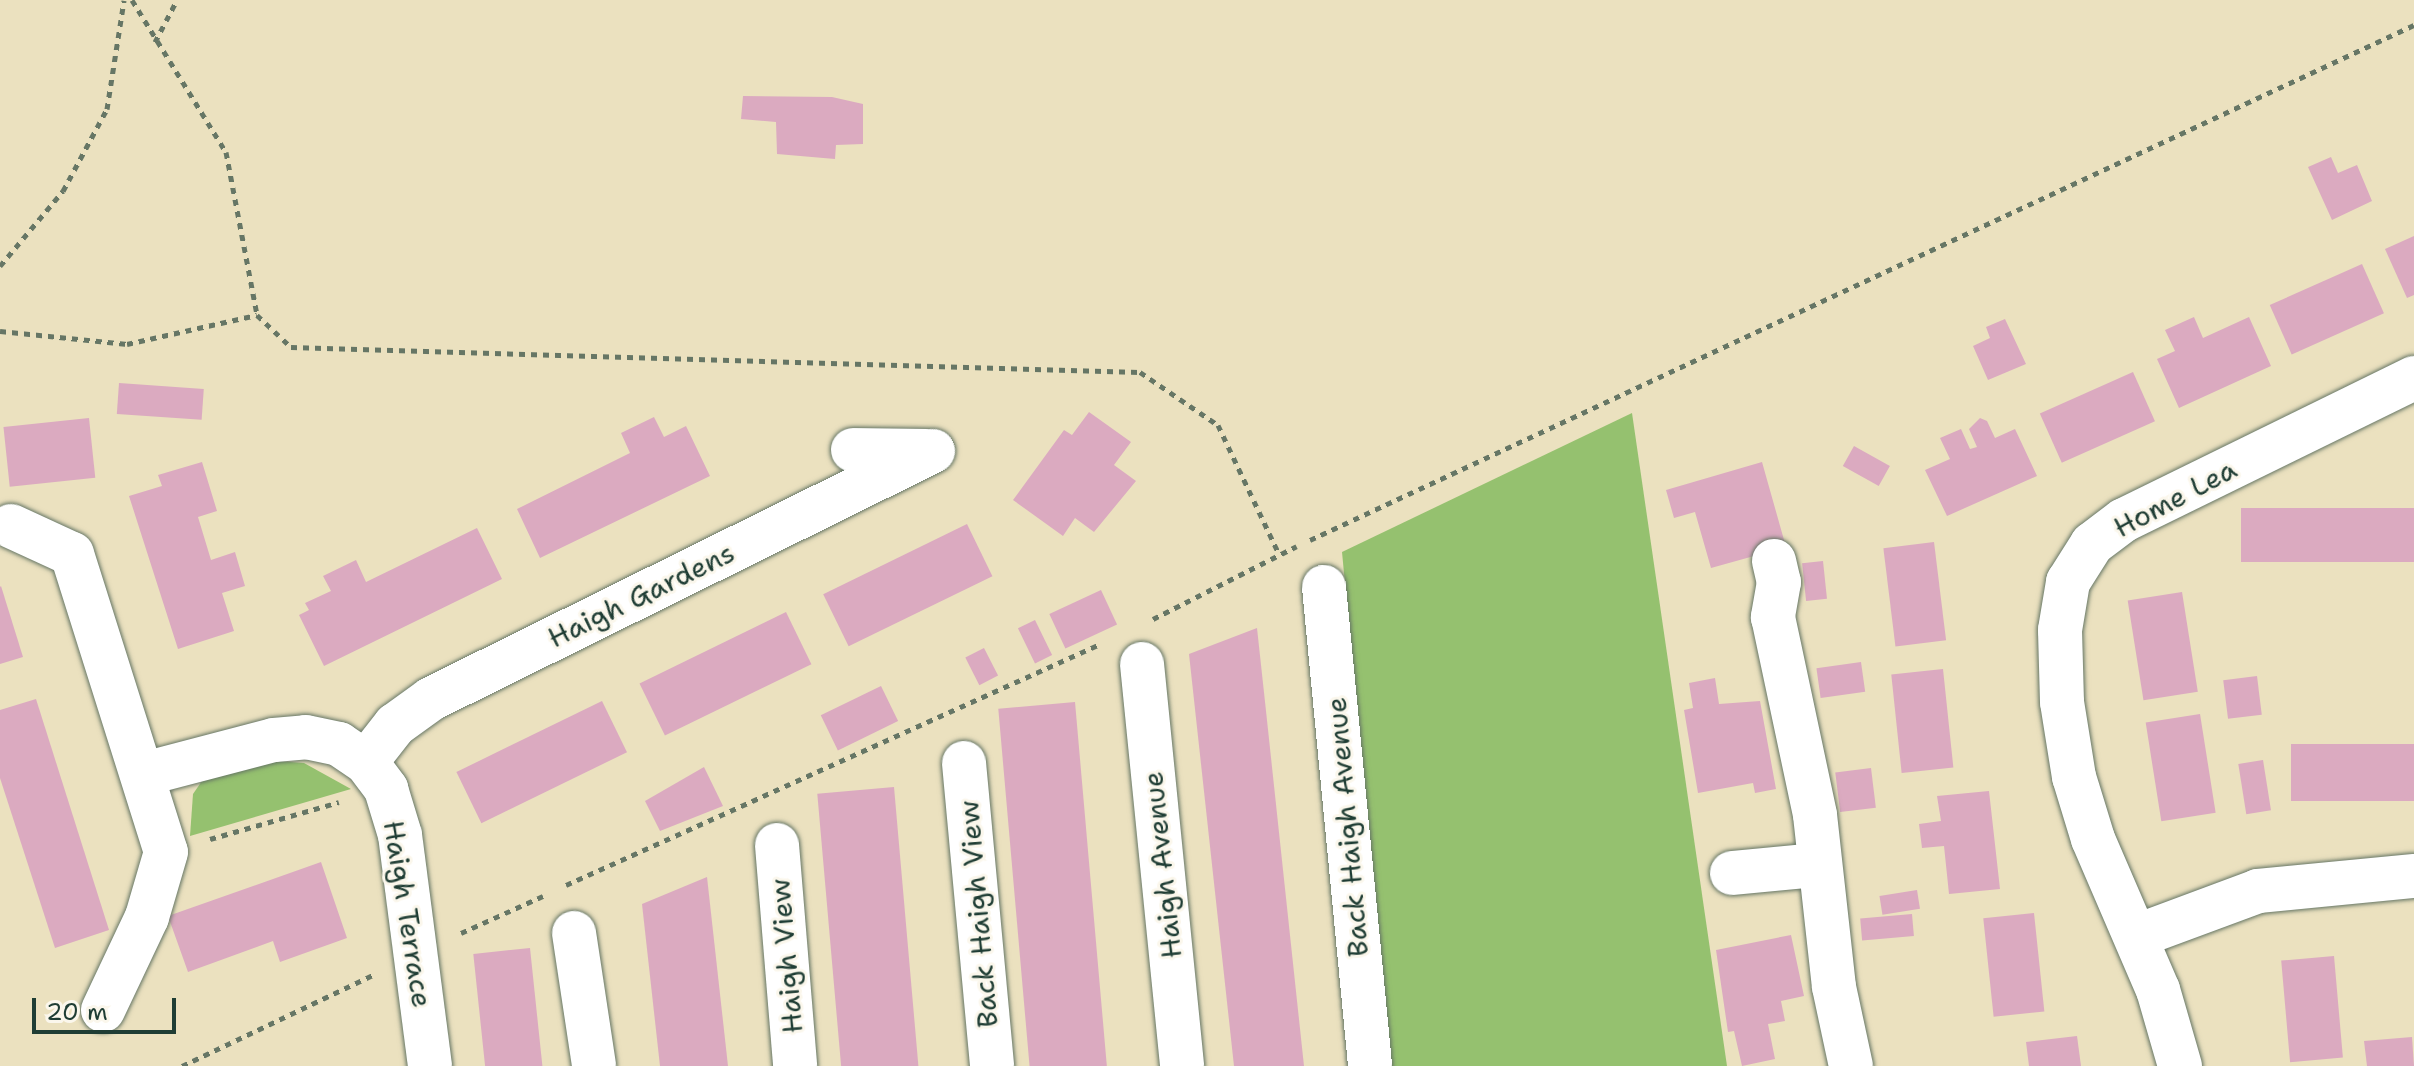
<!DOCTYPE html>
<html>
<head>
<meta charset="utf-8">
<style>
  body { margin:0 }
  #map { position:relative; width:2414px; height:1066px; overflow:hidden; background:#ebe1bf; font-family:"Shantell Sans",sans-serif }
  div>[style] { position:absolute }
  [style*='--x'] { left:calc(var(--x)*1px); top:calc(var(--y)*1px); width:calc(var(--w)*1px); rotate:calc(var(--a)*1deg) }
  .green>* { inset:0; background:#95c16f }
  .building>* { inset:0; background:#dbaac0; transform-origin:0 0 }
  .path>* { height:5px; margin-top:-2.5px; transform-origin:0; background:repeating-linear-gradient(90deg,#667665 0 6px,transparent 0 12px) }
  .roads { filter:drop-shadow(0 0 2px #667665) drop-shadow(0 0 2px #667665) }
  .minor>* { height:44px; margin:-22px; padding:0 22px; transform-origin:22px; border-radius:22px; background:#fff }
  span { translate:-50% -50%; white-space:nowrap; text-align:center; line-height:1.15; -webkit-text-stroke:6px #fbf7ec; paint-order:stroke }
  .street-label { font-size:28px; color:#1f3d34 }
  .scale { position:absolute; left:32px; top:998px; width:144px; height:36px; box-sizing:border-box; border:4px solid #1f3d34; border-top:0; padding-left:10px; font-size:24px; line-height:28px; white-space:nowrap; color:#1f3d34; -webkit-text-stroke:6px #fbf7ec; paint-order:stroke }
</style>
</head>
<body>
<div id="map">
  <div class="green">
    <i style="clip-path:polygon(1632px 413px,1727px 1066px,1391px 1066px,1342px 552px)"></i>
    <i style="clip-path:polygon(277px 761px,304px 763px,351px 789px,190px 836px,193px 794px,206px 775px)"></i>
  </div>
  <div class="building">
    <i style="clip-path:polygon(743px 96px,832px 97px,863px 104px,863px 144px,836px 145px,835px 159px,777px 154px,776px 122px,741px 119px)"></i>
    <i style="clip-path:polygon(2331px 157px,2338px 173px,2357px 165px,2372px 201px,2332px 220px,2308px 167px)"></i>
    <i style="clip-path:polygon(2414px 236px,2414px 295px,2407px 298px,2385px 249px)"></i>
    <i style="left:2362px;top:264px;width:54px;height:101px;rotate:66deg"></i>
    <i style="clip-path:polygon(2194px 317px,2203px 338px,2249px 317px,2271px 366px,2179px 408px,2157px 359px,2175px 351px,2165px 330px)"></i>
    <i style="clip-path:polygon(2005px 319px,2026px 364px,1988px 380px,1973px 346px,1990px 338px,1986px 327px)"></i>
    <i style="left:2133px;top:372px;width:54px;height:102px;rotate:66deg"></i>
    <i style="left:119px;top:383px;width:85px;height:31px;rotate:4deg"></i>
    <i style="clip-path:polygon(1089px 412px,1131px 442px,1114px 465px,1136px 481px,1094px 532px,1075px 518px,1063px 536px,1013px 500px,1064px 430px,1072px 435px)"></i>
    <i style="clip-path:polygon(654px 417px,664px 437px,686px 426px,710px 476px,540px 558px,517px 509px,630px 453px,621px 433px)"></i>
    <i style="left:89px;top:418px;width:60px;height:86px;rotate:84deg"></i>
    <i style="clip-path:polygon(1980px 418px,1987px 421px,1995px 438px,2015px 429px,2037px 476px,1947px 516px,1925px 470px,1950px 459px,1940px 438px,1961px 429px,1970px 449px,1977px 447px,1969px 429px)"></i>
    <i style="left:1854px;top:446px;width:41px;height:23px;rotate:29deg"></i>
    <i style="clip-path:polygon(202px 462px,217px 511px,198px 517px,211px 560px,235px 552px,245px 586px,222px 593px,234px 631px,178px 649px,129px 496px,162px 486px,158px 475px)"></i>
    <i style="clip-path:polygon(1762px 462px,1786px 547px,1711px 568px,1695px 512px,1674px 518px,1666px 490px)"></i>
    <i style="left:2414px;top:508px;width:54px;height:173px;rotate:90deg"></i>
    <i style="left:967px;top:524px;width:58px;height:160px;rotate:64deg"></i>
    <i style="clip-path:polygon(477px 528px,502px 579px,324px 666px,299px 615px,309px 610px,305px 603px,331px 591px,323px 576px,356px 560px,366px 582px)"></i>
    <i style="left:1934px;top:542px;width:99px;height:51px;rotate:83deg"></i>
    <i style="left:1823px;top:561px;width:38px;height:21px;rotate:84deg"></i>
    <i style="clip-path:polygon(1px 586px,23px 657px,0 664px,0 587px)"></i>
    <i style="left:1101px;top:590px;width:38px;height:57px;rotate:65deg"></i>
    <i style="left:2182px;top:592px;width:101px;height:55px;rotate:81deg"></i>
    <i style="left:786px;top:612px;width:58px;height:163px;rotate:64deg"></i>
    <i style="left:1035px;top:620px;width:39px;height:19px;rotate:64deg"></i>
    <i style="clip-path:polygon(1257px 628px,1266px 711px,1304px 1066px,1234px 1066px,1189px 654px)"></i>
    <i style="left:984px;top:648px;width:31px;height:21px;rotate:63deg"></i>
    <i style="left:1861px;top:662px;width:30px;height:45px;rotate:82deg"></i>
    <i style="left:1943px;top:669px;width:99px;height:52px;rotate:84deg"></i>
    <i style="left:2257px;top:676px;width:39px;height:34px;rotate:83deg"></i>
    <i style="clip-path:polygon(1715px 678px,1719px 704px,1760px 701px,1776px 789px,1755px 793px,1753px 783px,1698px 793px,1684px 710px,1693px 708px,1689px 683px)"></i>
    <i style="left:881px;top:686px;width:39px;height:67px;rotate:64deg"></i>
    <i style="clip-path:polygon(36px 699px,109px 930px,55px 948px,0 778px,0 710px)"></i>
    <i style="left:602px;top:701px;width:57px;height:162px;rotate:64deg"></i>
    <i style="left:1075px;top:702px;width:366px;height:77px;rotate:85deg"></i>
    <i style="left:2200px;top:714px;width:100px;height:55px;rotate:81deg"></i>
    <i style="left:2414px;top:744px;width:57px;height:123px;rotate:90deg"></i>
    <i style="left:2263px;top:760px;width:51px;height:25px;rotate:81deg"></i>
    <i style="clip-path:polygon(704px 767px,723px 806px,660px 831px,645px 801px)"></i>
    <i style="left:1871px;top:768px;width:40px;height:36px;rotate:83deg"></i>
    <i style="left:894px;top:787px;width:280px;height:77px;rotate:85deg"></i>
    <i style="clip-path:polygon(1989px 791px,2000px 889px,1949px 894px,1944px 846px,1922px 848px,1919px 824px,1941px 821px,1937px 796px)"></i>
    <i style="clip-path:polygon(321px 862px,347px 938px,280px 962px,273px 941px,188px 972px,168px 916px)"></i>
    <i style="clip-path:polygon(707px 877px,728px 1066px,660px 1066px,642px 904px)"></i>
    <i style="left:1917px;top:890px;width:19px;height:38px;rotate:81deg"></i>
    <i style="left:2034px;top:913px;width:99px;height:51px;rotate:84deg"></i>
    <i style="left:1912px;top:914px;width:22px;height:52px;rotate:85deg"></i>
    <i style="clip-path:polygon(1791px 935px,1804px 996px,1781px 1001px,1785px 1021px,1768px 1024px,1775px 1059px,1742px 1066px,1734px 1031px,1728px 1032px,1716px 950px)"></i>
    <i style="left:530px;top:948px;width:119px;height:57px;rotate:84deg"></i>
    <i style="left:2334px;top:956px;width:102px;height:53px;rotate:85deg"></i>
    <i style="clip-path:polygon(2077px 1036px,2081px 1066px,2029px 1066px,2026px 1042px)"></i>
    <i style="clip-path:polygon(2412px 1037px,2414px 1066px,2367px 1066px,2364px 1041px)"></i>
  </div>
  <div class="path">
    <i style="--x:132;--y:0;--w:179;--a:58.3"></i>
    <i style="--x:226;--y:152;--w:166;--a:79.2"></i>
    <i style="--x:155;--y:42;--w:47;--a:-62.4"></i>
    <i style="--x:0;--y:266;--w:98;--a:-50"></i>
    <i style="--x:63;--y:191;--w:93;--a:-61.8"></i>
    <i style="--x:107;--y:109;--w:110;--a:-81.1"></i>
    <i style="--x:0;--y:331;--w:128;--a:5.8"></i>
    <i style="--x:127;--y:344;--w:133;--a:-12.6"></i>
    <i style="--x:257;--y:315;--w:47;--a:43.3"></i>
    <i style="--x:291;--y:347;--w:849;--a:1.69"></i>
    <i style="--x:1140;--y:372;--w:94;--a:34.2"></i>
    <i style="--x:1218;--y:425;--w:143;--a:64.7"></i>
    <i style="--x:1310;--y:540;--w:1218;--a:-25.01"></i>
    <i style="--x:1153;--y:619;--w:161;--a:-26.9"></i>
    <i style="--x:210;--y:839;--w:134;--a:-16"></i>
    <i style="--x:566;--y:885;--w:586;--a:-24.29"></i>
    <i style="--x:461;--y:933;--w:90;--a:-24.3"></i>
    <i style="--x:182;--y:1066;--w:212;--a:-25.5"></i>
  </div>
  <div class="roads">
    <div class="minor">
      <i style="--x:853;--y:450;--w:73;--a:0.8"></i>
      <i style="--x:11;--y:526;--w:67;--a:24.7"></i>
      <i style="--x:72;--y:554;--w:312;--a:72.5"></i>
      <i style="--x:166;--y:852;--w:68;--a:106.3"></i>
      <i style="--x:147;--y:917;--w:103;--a:115.3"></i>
      <i style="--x:1774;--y:561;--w:22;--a:77"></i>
      <i style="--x:1779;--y:582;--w:36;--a:100"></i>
      <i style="--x:1773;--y:617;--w:202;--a:78"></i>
      <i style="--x:1815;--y:815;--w:173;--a:83.7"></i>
      <i style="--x:1834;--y:987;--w:81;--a:77.9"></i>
      <i style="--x:1324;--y:587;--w:481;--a:84.5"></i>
      <i style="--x:1142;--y:664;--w:404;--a:84.3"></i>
      <i style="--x:366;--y:762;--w:47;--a:-51.9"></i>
      <i style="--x:395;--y:725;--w:44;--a:-35.8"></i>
      <i style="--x:431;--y:699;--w:560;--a:-26.29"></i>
      <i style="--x:964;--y:763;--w:304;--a:84.7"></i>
      <i style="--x:144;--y:774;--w:134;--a:-14.7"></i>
      <i style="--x:274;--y:740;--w:32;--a:-5"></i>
      <i style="--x:306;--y:737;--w:34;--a:12"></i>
      <i style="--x:339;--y:744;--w:32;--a:34"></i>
      <i style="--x:366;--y:762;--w:34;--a:53"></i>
      <i style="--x:386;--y:789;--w:48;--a:73.1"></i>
      <i style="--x:400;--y:835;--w:233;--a:82.6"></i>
      <i style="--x:777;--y:845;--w:222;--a:85.3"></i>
      <i style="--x:1732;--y:873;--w:85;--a:-5.4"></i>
      <i style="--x:574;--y:933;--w:134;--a:81.4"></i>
      <i style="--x:2137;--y:936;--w:129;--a:-20.4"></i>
      <i style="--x:2258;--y:891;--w:157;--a:-5.5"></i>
      <i style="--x:2180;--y:1066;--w:79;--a:-106.1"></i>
      <i style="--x:2158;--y:990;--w:164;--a:-113.3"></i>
      <i style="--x:2093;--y:839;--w:65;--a:-107"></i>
      <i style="--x:2074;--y:777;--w:76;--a:-99.1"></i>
      <i style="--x:2062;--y:702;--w:72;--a:-91.6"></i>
      <i style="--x:2060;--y:630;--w:49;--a:-80.5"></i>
      <i style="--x:2068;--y:582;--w:45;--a:-57.7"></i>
      <i style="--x:2092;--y:544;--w:40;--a:-37"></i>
      <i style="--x:2124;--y:520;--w:323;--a:-26.1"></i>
    </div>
  </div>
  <div class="street-label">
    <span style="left:2175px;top:498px;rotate:-28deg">Home Lea</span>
    <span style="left:641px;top:595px;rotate:-26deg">Haigh Gardens</span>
    <span style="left:1347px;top:827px;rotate:-95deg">Back Haigh Avenue</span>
    <span style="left:1162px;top:865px;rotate:-96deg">Haigh Avenue</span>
    <span style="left:408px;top:914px;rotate:81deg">Haigh Terrace</span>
    <span style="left:978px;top:914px;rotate:-95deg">Back Haigh View</span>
    <span style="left:786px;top:956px;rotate:-95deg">Haigh View</span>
  </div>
  <div class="scale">20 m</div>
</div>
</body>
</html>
